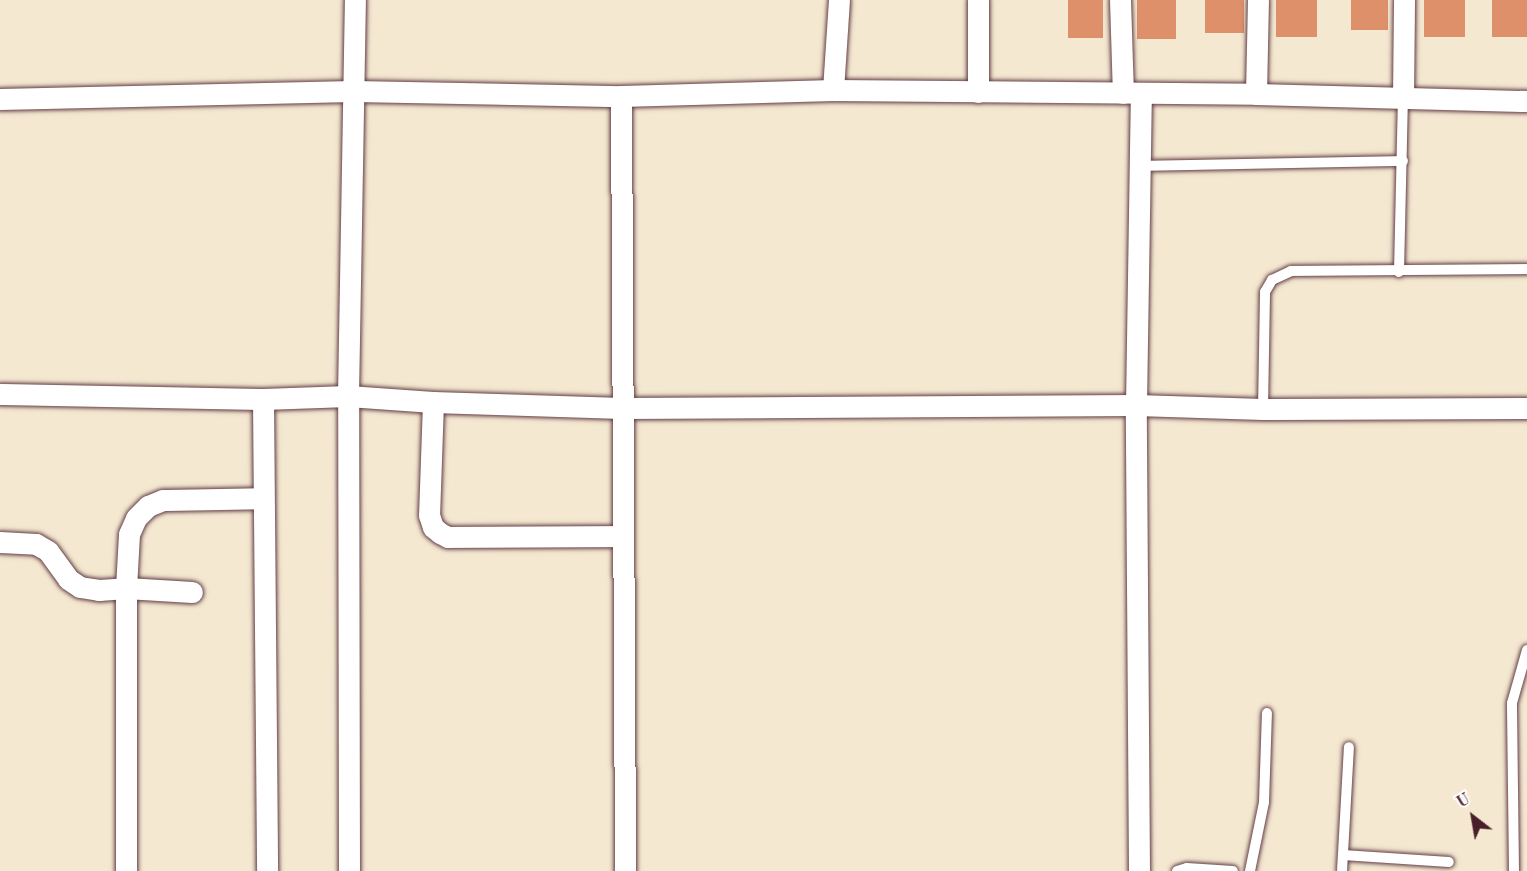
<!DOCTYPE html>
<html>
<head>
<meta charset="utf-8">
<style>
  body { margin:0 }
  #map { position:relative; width:1527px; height:871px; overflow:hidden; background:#f4e8d1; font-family:"Old Standard TT",serif }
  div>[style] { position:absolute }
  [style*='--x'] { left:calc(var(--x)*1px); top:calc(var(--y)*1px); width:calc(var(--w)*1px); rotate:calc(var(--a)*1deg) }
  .building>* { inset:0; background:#de906b; transform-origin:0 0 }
  .roads { filter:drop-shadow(0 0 2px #643d44) drop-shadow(0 0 2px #643d44) }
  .lane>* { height:10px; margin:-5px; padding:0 5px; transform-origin:5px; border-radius:5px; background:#fff }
  .street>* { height:21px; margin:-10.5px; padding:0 10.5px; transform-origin:10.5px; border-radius:10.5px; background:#fff }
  span { translate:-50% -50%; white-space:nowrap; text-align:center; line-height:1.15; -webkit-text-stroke:5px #fff; paint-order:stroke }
  .north { position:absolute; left:1443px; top:787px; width:60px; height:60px; -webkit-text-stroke:4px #fff; paint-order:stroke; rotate:329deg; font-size:16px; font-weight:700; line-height:24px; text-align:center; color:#4a1f2b }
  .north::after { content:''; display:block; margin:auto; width:21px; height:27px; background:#4a1f2b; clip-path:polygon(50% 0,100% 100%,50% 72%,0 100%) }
</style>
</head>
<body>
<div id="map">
  <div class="building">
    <i style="left:1068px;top:0;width:35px;height:38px"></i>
    <i style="left:1137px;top:0;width:39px;height:39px"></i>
    <i style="left:1205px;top:0;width:39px;height:33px"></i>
    <i style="left:1276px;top:0;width:41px;height:37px"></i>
    <i style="left:1351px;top:0;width:37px;height:30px"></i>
    <i style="left:1424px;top:0;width:41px;height:37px"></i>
    <i style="left:1492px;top:0;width:35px;height:37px"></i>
  </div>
  <div class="roads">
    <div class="lane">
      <i style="--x:1141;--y:166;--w:262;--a:-1.1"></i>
      <i style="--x:1399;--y:272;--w:174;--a:-88.7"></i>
      <i style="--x:1263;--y:409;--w:117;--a:-89"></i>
      <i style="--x:1265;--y:292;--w:14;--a:-60"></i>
      <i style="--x:1272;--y:280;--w:21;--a:-25"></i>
      <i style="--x:1291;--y:271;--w:236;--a:-0.5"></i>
      <i style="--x:1343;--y:855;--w:106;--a:3.8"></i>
      <i style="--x:1177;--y:871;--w:10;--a:-17"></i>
      <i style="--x:1187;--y:868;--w:46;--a:3.7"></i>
      <i style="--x:1250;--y:871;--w:70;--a:-78.5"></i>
      <i style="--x:1264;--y:802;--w:89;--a:-88.1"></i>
      <i style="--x:1342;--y:871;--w:124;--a:-86.8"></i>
      <i style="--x:1514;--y:871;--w:168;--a:-90.7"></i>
      <i style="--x:1512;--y:703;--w:55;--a:-74.2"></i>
    </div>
    <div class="street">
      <i style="--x:978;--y:0;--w:92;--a:90"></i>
      <i style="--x:1120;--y:0;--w:93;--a:88.2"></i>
      <i style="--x:833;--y:90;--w:90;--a:-86.2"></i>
      <i style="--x:1256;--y:94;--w:94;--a:-88.8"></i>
      <i style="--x:621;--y:96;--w:775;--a:89.7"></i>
      <i style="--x:1403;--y:98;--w:98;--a:-89.4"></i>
      <i style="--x:0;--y:99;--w:353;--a:-1.3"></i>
      <i style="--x:353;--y:91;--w:268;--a:1.1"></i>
      <i style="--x:621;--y:96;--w:212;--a:-1.6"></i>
      <i style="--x:833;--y:90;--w:423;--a:0.5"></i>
      <i style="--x:1256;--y:94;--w:271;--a:1.5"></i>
      <i style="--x:0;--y:394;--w:263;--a:1.1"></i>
      <i style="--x:263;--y:399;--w:472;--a:89.5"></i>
      <i style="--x:263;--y:399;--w:85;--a:-2"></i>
      <i style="--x:348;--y:396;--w:85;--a:4"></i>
      <i style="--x:433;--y:402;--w:189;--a:1.8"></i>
      <i style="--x:622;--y:408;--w:514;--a:-0.33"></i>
      <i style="--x:1136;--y:405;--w:127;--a:1.8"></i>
      <i style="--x:1263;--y:409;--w:264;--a:-0.2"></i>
      <i style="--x:433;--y:402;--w:113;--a:92"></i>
      <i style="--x:429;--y:515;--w:13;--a:72"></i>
      <i style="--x:433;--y:527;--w:9;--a:41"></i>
      <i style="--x:440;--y:533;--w:9;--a:27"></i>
      <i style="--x:448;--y:537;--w:175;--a:-0.3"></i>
      <i style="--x:0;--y:542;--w:36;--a:3"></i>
      <i style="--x:36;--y:544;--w:14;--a:30"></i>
      <i style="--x:48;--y:551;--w:34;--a:54"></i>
      <i style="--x:68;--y:579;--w:14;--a:34"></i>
      <i style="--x:80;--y:587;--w:19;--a:9"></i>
      <i style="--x:99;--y:590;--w:27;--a:-4"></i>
      <i style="--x:126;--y:588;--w:66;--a:3.5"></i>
      <i style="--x:126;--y:871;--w:283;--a:-90"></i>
      <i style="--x:126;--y:588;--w:54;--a:-86.8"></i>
      <i style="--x:129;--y:534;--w:17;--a:-66"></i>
      <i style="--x:136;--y:518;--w:17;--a:-45"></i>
      <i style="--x:148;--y:506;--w:16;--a:-22"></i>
      <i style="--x:163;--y:500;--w:100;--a:-1.1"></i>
      <i style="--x:349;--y:871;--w:475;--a:-90.1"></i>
      <i style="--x:348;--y:396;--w:396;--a:-89"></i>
      <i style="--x:1139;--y:871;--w:466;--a:-90.4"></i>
      <i style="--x:1136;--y:405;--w:311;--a:-89.1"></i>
    </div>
  </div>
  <div class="north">U</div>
</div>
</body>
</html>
